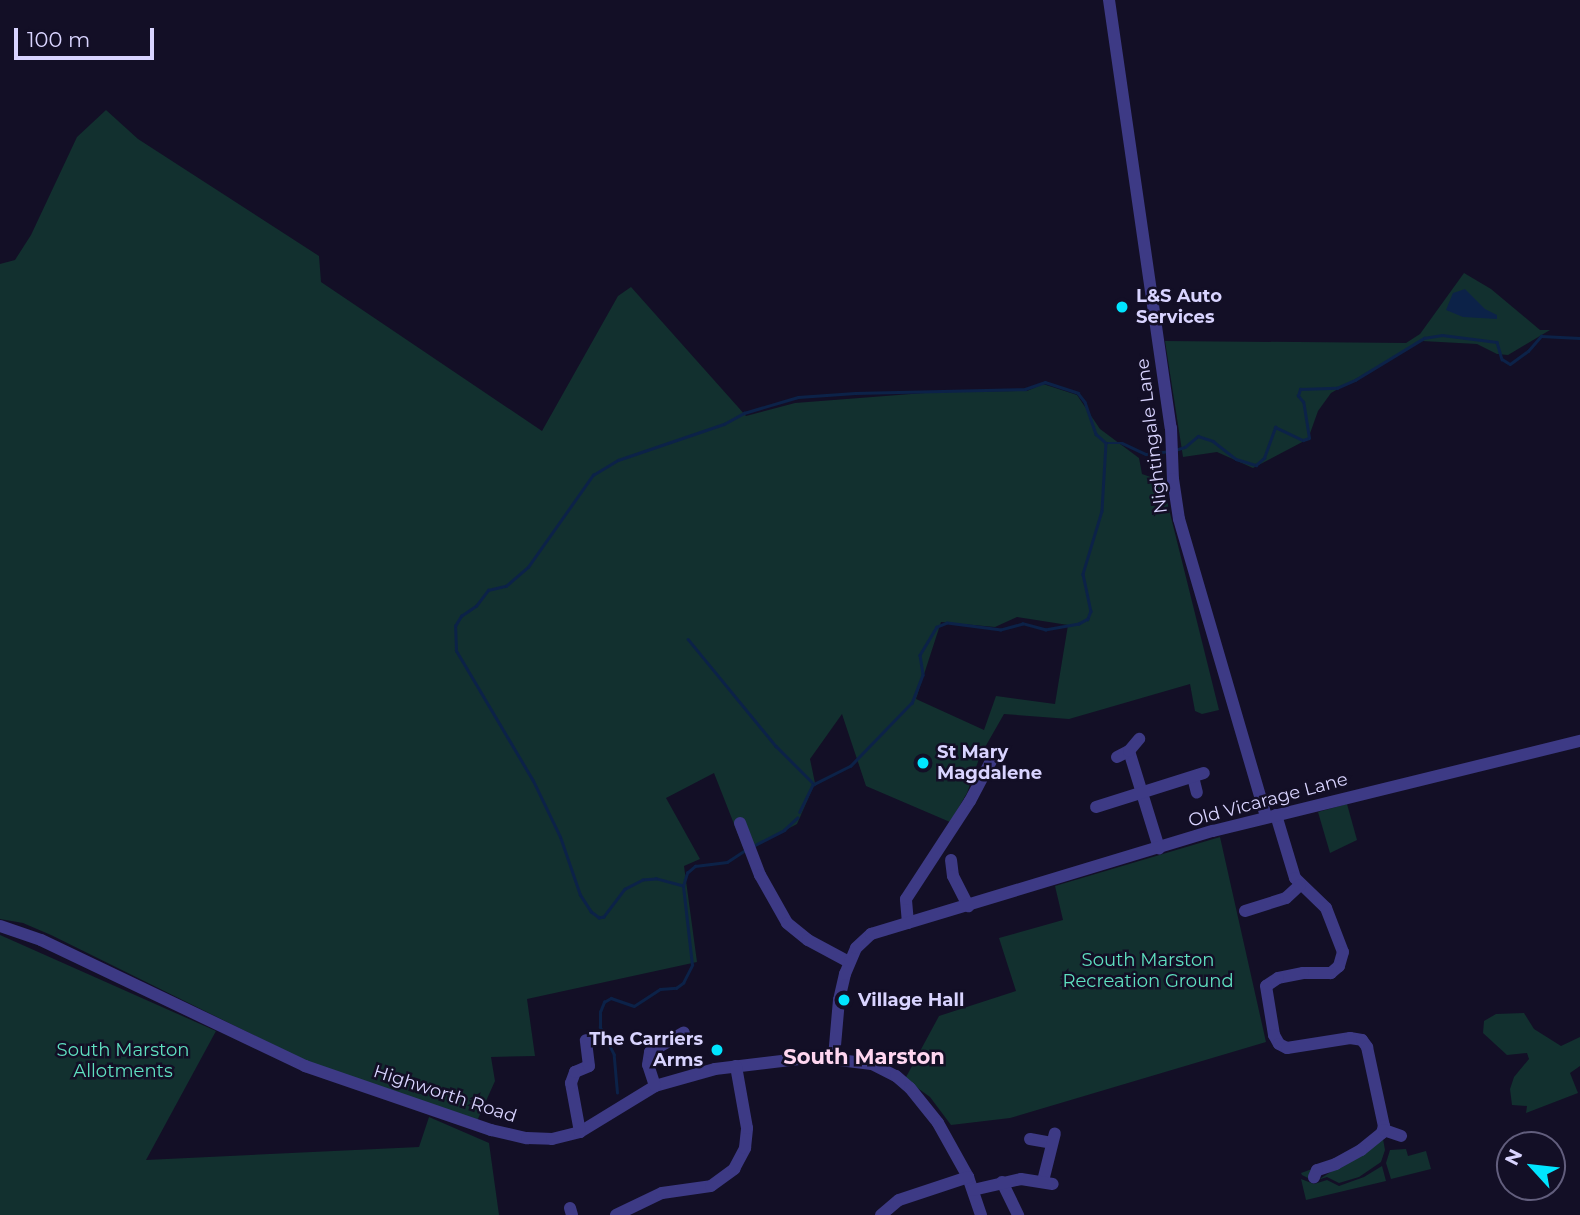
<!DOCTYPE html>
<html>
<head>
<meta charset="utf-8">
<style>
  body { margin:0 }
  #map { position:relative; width:1580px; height:1215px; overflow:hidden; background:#130f26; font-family:Montserrat,sans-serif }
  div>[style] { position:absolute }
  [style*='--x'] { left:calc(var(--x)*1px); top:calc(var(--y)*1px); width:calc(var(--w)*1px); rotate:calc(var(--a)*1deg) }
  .green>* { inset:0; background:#12302f }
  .water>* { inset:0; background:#0c2248 }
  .stream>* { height:2.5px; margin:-1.25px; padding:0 1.25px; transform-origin:1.25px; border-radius:1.25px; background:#0c2248 }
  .minor>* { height:12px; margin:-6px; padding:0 6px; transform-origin:6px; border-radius:6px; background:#3d3a85 }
  .dots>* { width:19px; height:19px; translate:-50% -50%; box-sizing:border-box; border:4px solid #130f26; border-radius:50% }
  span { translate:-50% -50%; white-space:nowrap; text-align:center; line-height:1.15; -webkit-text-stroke:5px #130f26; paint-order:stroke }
  .poi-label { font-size:18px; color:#d9d4ff; font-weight:700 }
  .left { translate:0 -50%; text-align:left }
  .right { translate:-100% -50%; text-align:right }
  .street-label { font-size:18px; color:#d9d4ff }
  .park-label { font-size:18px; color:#5fe0c0 }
  .quarter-label { font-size:21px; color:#ffd6f0; font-weight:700 }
  .north { position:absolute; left:1496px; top:1131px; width:70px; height:70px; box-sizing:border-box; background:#130f26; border:2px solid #625e7d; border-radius:50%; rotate:297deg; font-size:19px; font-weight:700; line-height:28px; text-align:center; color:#d9d4ff }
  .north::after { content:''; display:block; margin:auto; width:24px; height:32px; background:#00e5ff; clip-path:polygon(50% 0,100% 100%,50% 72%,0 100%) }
  .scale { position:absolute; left:14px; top:28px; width:140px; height:32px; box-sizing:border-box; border:4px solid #d9d4ff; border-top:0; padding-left:9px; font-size:21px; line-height:24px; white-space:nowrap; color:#d9d4ff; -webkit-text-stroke:5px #130f26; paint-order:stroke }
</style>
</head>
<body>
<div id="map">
  <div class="green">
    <i style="clip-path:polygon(evenodd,106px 110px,138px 139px,319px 256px,321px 282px,542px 431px,618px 296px,631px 287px,746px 416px,795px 403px,937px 392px,1027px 391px,1043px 384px,1077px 395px,1100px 429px,1139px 458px,1142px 474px,1162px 481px,1219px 710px,1202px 714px,1195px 711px,1190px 684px,1069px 719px,1004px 714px,980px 756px,967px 793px,950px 822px,866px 786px,842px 714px,810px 759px,815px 783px,797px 824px,745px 852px,714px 773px,666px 798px,700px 859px,684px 866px,697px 962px,527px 999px,535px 1056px,491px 1057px,495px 1081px,477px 1121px,318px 1067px,51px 935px,23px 923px,0 919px,0 264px,15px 260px,31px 235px,77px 137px,106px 110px,1017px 617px,1068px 625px,1055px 704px,996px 696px,984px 730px,916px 699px,941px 622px,995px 627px,1017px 617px)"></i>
    <i style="clip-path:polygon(1464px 273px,1491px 289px,1540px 330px,1550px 330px,1508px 355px,1497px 354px,1477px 344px,1422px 341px,1331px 393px,1318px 411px,1308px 439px,1253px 468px,1217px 452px,1183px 457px,1165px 341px,1406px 343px,1420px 334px)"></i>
    <i style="clip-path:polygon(1347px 804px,1357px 840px,1330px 853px,1318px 812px)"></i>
    <i style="clip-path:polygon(1220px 837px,1266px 1042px,1010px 1118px,951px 1125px,930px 1097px,905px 1079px,939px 1016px,1016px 991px,999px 938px,1063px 920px,1055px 886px)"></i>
    <i style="clip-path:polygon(0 935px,216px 1031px,146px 1160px,419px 1147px,429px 1117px,489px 1143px,499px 1215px,0 1215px)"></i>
    <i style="clip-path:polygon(1524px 1013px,1534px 1029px,1561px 1046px,1580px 1037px,1580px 1066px,1570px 1073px,1578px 1093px,1526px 1113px,1527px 1106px,1512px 1105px,1510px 1089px,1514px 1077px,1529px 1059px,1527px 1053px,1507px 1055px,1483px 1033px,1484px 1021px,1496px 1014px)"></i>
    <i style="clip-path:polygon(1383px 1139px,1385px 1150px,1381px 1162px,1359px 1177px,1339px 1183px,1327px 1177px,1314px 1181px,1302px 1175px,1301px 1173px,1312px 1169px,1318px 1180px)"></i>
    <i style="clip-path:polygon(1406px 1149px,1408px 1156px,1426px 1151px,1431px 1169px,1391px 1179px,1386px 1163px,1390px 1150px)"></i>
    <i style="clip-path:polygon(1382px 1166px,1386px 1181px,1306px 1200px,1301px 1179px,1314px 1184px,1327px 1180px,1339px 1186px,1364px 1177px)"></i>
  </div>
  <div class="water">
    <i style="clip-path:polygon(1465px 289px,1485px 309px,1497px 315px,1497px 319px,1463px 317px,1446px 310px,1453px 293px)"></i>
  </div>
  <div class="stream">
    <i style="--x:1106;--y:443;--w:16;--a:0"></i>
    <i style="--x:1122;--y:443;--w:26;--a:25"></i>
    <i style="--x:1146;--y:454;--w:23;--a:-7"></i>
    <i style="--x:1175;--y:450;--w:10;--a:-17"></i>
    <i style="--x:1185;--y:447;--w:17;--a:-40"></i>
    <i style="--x:1198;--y:436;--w:16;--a:18"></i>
    <i style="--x:1213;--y:441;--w:29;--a:38"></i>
    <i style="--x:1236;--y:459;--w:21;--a:17"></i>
    <i style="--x:1256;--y:465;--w:11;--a:-41"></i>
    <i style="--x:1264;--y:458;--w:33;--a:-70"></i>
    <i style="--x:1275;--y:427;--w:31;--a:25"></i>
    <i style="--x:1303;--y:440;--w:6;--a:-18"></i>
    <i style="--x:1309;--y:438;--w:36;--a:-99"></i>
    <i style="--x:1303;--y:402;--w:8;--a:-130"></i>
    <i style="--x:1298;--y:396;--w:7;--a:-74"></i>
    <i style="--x:1300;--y:389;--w:37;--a:-2"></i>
    <i style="--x:1337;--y:388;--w:20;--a:-24"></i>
    <i style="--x:1355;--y:380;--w:81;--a:-31.3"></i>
    <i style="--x:1424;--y:338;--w:18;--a:-9"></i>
    <i style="--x:1442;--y:335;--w:55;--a:7.3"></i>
    <i style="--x:1497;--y:342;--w:18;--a:74"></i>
    <i style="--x:1502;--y:359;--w:9;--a:32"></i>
    <i style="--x:1510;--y:364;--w:22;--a:-36"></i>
    <i style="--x:1528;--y:351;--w:20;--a:-49"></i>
    <i style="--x:1541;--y:336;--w:39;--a:3"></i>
    <i style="--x:688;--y:639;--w:139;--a:50.6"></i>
    <i style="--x:776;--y:746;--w:54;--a:45"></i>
    <i style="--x:753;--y:846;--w:35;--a:-27"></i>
    <i style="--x:784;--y:830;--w:18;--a:-43"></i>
    <i style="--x:683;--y:886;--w:28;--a:-165"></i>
    <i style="--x:656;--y:879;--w:13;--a:176"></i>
    <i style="--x:643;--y:880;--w:20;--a:153"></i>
    <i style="--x:625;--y:889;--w:35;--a:127"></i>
    <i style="--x:604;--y:917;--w:5;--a:169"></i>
    <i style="--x:599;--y:918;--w:10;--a:-143"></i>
    <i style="--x:591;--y:912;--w:20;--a:-123"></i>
    <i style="--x:580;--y:895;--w:61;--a:-109"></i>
    <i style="--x:560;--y:837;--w:62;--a:-115.7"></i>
    <i style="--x:533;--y:781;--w:151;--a:-120.6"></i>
    <i style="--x:456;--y:651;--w:25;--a:-92"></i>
    <i style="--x:455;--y:626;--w:12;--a:-59"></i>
    <i style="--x:461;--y:616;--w:18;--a:-34"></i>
    <i style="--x:476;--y:606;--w:20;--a:-53"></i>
    <i style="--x:488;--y:590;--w:18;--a:-13"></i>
    <i style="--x:506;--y:586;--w:29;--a:-41"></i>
    <i style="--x:528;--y:567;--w:113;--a:-54.8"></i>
    <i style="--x:593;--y:475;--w:29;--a:-31"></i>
    <i style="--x:618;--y:460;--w:112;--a:-18.8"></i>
    <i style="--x:724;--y:424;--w:23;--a:-29"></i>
    <i style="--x:744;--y:413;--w:56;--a:-16.5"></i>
    <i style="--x:798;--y:397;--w:57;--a:-4"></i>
    <i style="--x:855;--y:393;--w:170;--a:-1.3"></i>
    <i style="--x:1025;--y:389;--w:21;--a:-19"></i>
    <i style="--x:1045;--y:382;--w:35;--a:18"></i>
    <i style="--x:1078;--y:393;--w:11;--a:52"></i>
    <i style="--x:1085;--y:402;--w:34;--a:71"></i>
    <i style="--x:1096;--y:434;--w:13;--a:42"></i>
    <i style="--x:1106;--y:443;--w:68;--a:93.4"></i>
    <i style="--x:1102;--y:511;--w:66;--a:106.8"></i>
    <i style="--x:1083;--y:574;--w:38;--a:78"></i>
    <i style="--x:1091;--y:611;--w:9;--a:111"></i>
    <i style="--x:1088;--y:619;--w:10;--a:151"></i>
    <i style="--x:1079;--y:624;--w:34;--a:170"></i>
    <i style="--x:1046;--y:630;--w:24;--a:-165"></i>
    <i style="--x:1023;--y:624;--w:23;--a:165"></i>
    <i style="--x:1001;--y:630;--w:54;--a:-172.6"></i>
    <i style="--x:947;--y:623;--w:11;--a:158"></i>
    <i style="--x:937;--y:627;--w:33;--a:121"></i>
    <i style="--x:920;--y:655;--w:20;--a:81"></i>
    <i style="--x:923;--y:675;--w:30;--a:111"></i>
    <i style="--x:912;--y:703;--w:88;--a:134.1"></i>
    <i style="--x:851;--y:766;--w:42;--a:153.4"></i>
    <i style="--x:813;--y:785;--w:30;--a:116"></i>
    <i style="--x:617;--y:1093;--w:38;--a:-95"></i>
    <i style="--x:614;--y:1055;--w:31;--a:-117"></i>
    <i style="--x:600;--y:1027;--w:15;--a:-90"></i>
    <i style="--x:600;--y:1012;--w:11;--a:-68"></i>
    <i style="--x:604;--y:1002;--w:8;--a:-30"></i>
    <i style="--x:611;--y:998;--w:24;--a:19"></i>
    <i style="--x:634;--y:1006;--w:31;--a:-33"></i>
    <i style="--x:660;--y:989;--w:16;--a:-4"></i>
    <i style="--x:676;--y:988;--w:9;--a:-36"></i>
    <i style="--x:683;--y:983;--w:20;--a:-63"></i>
    <i style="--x:692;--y:965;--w:80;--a:-96.5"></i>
    <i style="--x:683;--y:886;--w:14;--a:-73"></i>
    <i style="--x:687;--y:873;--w:11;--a:-41"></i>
    <i style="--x:695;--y:866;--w:32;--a:-7"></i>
    <i style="--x:727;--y:862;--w:24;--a:-33"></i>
  </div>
  <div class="minor">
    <i style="--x:1109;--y:0;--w:432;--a:81.8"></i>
    <i style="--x:1171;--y:428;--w:51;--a:87.8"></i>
    <i style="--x:1173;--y:479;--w:40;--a:81.5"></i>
    <i style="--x:1179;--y:519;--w:310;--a:73.7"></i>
    <i style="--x:1129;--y:751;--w:102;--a:72.8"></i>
    <i style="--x:1117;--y:757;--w:13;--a:-27"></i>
    <i style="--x:1129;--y:751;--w:16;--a:-50"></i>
    <i style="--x:1193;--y:777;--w:16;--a:76"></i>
    <i style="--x:1096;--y:807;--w:113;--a:-17.5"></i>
    <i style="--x:1276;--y:815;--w:66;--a:73.2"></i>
    <i style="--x:1295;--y:878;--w:43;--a:44.1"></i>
    <i style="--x:1326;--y:908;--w:47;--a:68.9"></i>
    <i style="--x:1343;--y:952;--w:15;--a:106"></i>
    <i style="--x:1339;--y:966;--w:11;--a:139"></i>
    <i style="--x:1331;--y:973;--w:28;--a:180"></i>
    <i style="--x:1303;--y:973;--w:25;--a:169"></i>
    <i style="--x:1278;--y:978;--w:14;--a:146"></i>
    <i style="--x:1266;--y:986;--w:50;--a:80.7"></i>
    <i style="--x:1274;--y:1035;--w:10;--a:61"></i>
    <i style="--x:1279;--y:1044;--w:9;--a:27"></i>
    <i style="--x:1287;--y:1048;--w:64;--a:-9"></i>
    <i style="--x:1350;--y:1038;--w:12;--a:9"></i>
    <i style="--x:1362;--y:1040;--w:9;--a:54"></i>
    <i style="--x:1367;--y:1047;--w:81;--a:77.9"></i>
    <i style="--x:1384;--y:1126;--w:7;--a:106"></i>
    <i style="--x:1382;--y:1133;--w:27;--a:141"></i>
    <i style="--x:1361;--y:1150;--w:29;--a:151"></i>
    <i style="--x:1336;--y:1164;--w:20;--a:162"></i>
    <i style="--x:1317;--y:1170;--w:8;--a:113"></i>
    <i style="--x:740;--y:823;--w:56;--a:69"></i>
    <i style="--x:760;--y:875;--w:55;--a:60.6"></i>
    <i style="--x:787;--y:923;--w:27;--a:39"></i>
    <i style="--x:808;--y:940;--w:47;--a:28.2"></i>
    <i style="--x:951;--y:860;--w:16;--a:83"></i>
    <i style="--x:953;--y:876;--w:34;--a:63"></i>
    <i style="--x:1245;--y:911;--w:43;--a:-17.6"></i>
    <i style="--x:1286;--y:898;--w:19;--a:-43"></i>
    <i style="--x:908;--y:923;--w:24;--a:-95"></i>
    <i style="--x:906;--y:899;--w:117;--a:-56.9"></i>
    <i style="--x:970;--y:801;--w:45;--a:-62.3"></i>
    <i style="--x:0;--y:926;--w:43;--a:18.9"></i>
    <i style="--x:41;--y:940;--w:293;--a:25.5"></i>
    <i style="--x:305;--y:1066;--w:197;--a:19"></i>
    <i style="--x:491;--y:1130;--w:37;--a:13"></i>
    <i style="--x:527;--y:1138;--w:25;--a:2"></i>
    <i style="--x:552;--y:1139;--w:29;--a:-14"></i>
    <i style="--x:580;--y:1132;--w:88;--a:-31.5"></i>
    <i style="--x:655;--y:1086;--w:62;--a:-15.8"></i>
    <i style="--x:715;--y:1069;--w:101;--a:-6.8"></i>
    <i style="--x:815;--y:1057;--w:57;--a:7"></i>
    <i style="--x:872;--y:1064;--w:27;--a:27"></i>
    <i style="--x:896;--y:1076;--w:18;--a:41"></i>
    <i style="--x:910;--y:1088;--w:45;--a:51.3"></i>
    <i style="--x:938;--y:1123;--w:62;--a:60.9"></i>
    <i style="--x:968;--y:1177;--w:40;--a:71.1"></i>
    <i style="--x:834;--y:1057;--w:57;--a:-85"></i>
    <i style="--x:839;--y:1000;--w:27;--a:-77"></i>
    <i style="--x:845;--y:974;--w:28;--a:-67"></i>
    <i style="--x:856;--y:948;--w:21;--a:-43"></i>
    <i style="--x:871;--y:934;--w:357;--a:-16.8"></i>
    <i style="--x:1213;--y:831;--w:378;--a:-13.8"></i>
    <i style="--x:655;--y:1086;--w:22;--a:-108"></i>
    <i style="--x:648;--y:1065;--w:13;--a:-81"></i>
    <i style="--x:650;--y:1052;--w:39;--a:-30"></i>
    <i style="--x:1384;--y:1130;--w:18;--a:19"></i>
    <i style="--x:580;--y:1132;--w:50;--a:-100.4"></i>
    <i style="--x:571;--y:1083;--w:12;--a:-70"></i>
    <i style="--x:575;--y:1072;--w:15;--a:-23"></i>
    <i style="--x:589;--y:1066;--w:26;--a:-97"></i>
    <i style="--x:1030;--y:1139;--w:22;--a:10"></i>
    <i style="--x:1043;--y:1181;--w:49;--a:-76"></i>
    <i style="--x:1002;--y:1182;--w:37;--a:64"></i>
    <i style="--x:973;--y:1190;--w:49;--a:-12.9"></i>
    <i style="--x:1021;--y:1179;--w:32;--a:9"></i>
    <i style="--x:570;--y:1208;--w:7;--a:74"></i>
    <i style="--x:616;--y:1215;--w:51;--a:-25.6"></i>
    <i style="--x:662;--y:1193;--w:49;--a:-8.1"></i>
    <i style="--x:711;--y:1186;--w:29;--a:-36"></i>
    <i style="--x:734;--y:1169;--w:24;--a:-62"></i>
    <i style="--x:745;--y:1148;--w:20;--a:-84"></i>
    <i style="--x:747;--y:1128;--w:63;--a:-100.1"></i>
    <i style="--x:881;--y:1215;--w:23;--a:-40"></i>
    <i style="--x:899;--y:1200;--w:73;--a:-18.4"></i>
  </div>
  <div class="dots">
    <i style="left:1122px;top:307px;background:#00e5ff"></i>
    <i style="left:923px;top:763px;background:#00e5ff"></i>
    <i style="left:844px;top:1000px;background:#00e5ff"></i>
    <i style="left:717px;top:1050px;background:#00e5ff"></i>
  </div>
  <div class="poi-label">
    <span class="left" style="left:1136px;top:307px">L&amp;S Auto<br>Services</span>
    <span class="left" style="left:937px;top:763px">St Mary<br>Magdalene</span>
    <span class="left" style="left:858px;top:1000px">Village Hall</span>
    <span class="right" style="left:703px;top:1050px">The Carriers<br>Arms</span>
  </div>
  <div class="street-label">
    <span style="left:1152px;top:436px;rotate:-97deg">Nightingale Lane</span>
    <span style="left:1268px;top:800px;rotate:-15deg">Old Vicarage Lane</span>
    <span style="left:445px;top:1094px;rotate:18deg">Highworth Road</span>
  </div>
  <div class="park-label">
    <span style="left:1148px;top:971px">South Marston<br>Recreation Ground</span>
    <span style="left:123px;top:1061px">South Marston<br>Allotments</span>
  </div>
  <div class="quarter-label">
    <span style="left:864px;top:1057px">South Marston</span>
  </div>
  <div class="north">N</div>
  <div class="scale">100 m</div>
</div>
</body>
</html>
